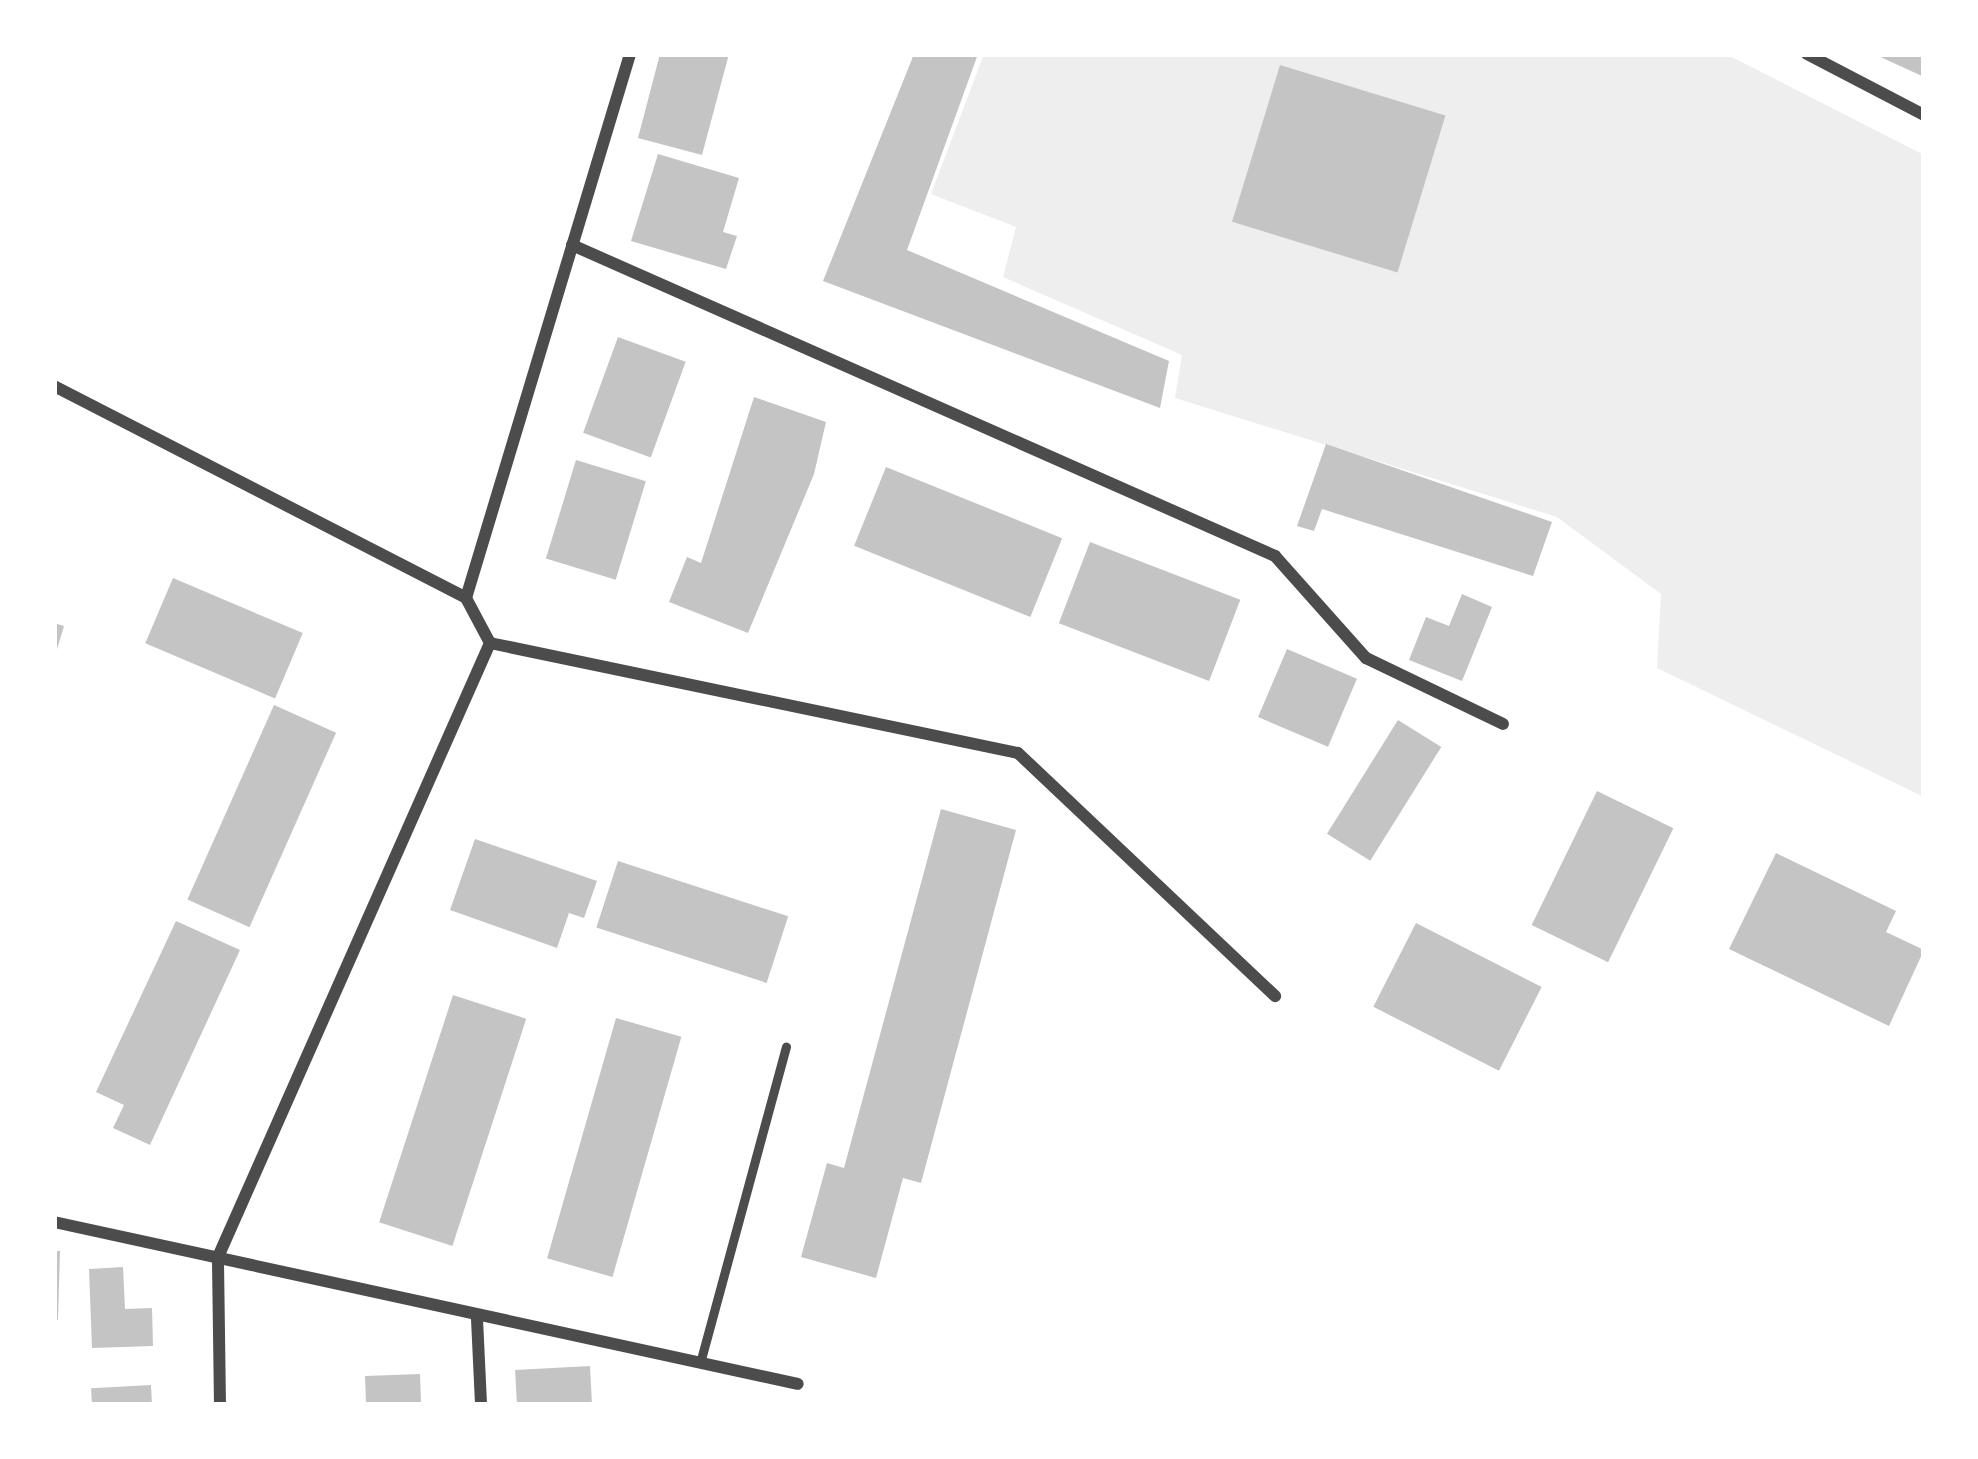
<!DOCTYPE html>
<html>
<head>
<meta charset="utf-8">
<style>
  body { margin:0 }
  #map { position:relative; width:1978px; height:1459px; overflow:hidden; background:#fff; font-family:Inter,sans-serif }
  div>[style] { position:absolute }
  [style*='--x'] { left:calc(var(--x)*1px); top:calc(var(--y)*1px); width:calc(var(--w)*1px); rotate:calc(var(--a)*1deg) }
  .green>* { inset:0; background:#eee }
  .building>* { inset:0; background:#c4c4c4; transform-origin:0 0 }
  .service>* { height:9px; margin:-4.5px; padding:0 4.5px; transform-origin:4.5px; border-radius:4.5px; background:#4c4c4c }
  .minor>* { height:12px; margin:-6px; padding:0 6px; transform-origin:6px; border-radius:6px; background:#4c4c4c }
  span { translate:-50% -50%; white-space:nowrap; text-align:center; line-height:1.15; -webkit-text-stroke:9px #fff; paint-order:stroke }
  .frame { position:absolute; inset:0; border:57px solid #fff; pointer-events:none }
</style>
</head>
<body>
<div id="map">
  <div class="green">
    <i style="clip-path:polygon(984px 54px,1726px 54px,1924px 155px,1924px 797px,1657px 668px,1661px 594px,1557px 517px,1175px 398px,1182px 355px,1003px 277px,1016px 227px,931px 194px)"></i>
  </div>
  <div class="building">
    <i style="clip-path:polygon(660px 54px,729px 54px,702px 155px,638px 138px)"></i>
    <i style="clip-path:polygon(914px 54px,978px 54px,907px 250px,1169px 361px,1160px 408px,823px 281px)"></i>
    <i style="clip-path:polygon(1874px 54px,1924px 54px,1924px 77px)"></i>
    <i style="left:1280px;top:65px;width:173px;height:164px;rotate:17deg"></i>
    <i style="clip-path:polygon(658px 154px,739px 178px,723px 232px,737px 236px,726px 269px,631px 241px)"></i>
    <i style="left:618px;top:337px;width:72px;height:102px;rotate:20deg"></i>
    <i style="clip-path:polygon(754px 397px,826px 422px,814px 474px,748px 633px,669px 602px,687px 557px,701px 563px)"></i>
    <i style="clip-path:polygon(1326px 444px,1552px 522px,1533px 576px,1322px 509px,1314px 531px,1297px 526px)"></i>
    <i style="left:576px;top:460px;width:73px;height:103px;rotate:17deg"></i>
    <i style="left:886px;top:467px;width:190px;height:85px;rotate:22deg"></i>
    <i style="left:1090px;top:542px;width:161px;height:87px;rotate:21deg"></i>
    <i style="left:173px;top:578px;width:141px;height:71px;rotate:23deg"></i>
    <i style="clip-path:polygon(1462px 594px,1492px 607px,1462px 681px,1409px 660px,1426px 617px,1449px 626px)"></i>
    <i style="clip-path:polygon(54px 623px,64px 626px,55px 656px,54px 656px)"></i>
    <i style="left:1287px;top:649px;width:76px;height:74px;rotate:23deg"></i>
    <i style="left:274px;top:705px;width:68px;height:213px;rotate:24deg"></i>
    <i style="left:1398px;top:720px;width:51px;height:134px;rotate:32deg"></i>
    <i style="left:1597px;top:791px;width:85px;height:149px;rotate:26deg"></i>
    <i style="clip-path:polygon(941px 809px,1016px 830px,921px 1183px,903px 1178px,876px 1278px,801px 1257px,827px 1163px,844px 1168px)"></i>
    <i style="clip-path:polygon(475px 839px,597px 881px,584px 918px,569px 913px,557px 948px,450px 910px)"></i>
    <i style="clip-path:polygon(1776px 853px,1896px 911px,1886px 932px,1924px 950px,1889px 1026px,1729px 949px)"></i>
    <i style="left:618px;top:861px;width:179px;height:70px;rotate:18deg"></i>
    <i style="clip-path:polygon(176px 921px,240px 950px,150px 1145px,113px 1128px,124px 1105px,96px 1092px)"></i>
    <i style="left:1416px;top:923px;width:141px;height:94px;rotate:27deg"></i>
    <i style="left:453px;top:995px;width:77px;height:239px;rotate:18deg"></i>
    <i style="left:616px;top:1018px;width:68px;height:250px;rotate:16deg"></i>
    <i style="clip-path:polygon(54px 1251px,60px 1251px,58px 1320px,54px 1319px)"></i>
    <i style="clip-path:polygon(123px 1267px,125px 1309px,152px 1308px,153px 1346px,92px 1348px,89px 1269px)"></i>
    <i style="left:590px;top:1366px;width:39px;height:75px;rotate:87deg"></i>
    <i style="left:420px;top:1374px;width:31px;height:55px;rotate:88deg"></i>
    <i style="left:151px;top:1385px;width:20px;height:60px;rotate:87deg"></i>
  </div>
  <div class="service">
    <i style="--x:700;--y:1363;--w:328;--a:-74.8"></i>
  </div>
  <div class="minor">
    <i style="--x:1807;--y:54;--w:132;--a:27.5"></i>
    <i style="--x:572;--y:245;--w:769;--a:23.86"></i>
    <i style="--x:1275;--y:556;--w:137;--a:48.3"></i>
    <i style="--x:1366;--y:658;--w:152;--a:25.7"></i>
    <i style="--x:54;--y:386;--w:463;--a:27.2"></i>
    <i style="--x:490;--y:643;--w:539;--a:11.77"></i>
    <i style="--x:1018;--y:753;--w:354;--a:43.4"></i>
    <i style="--x:490;--y:643;--w:51;--a:-118.1"></i>
    <i style="--x:466;--y:598;--w:568;--a:-73.22"></i>
    <i style="--x:54;--y:1222;--w:761;--a:12.28"></i>
    <i style="--x:477;--y:1319;--w:86;--a:87.3"></i>
    <i style="--x:220;--y:1405;--w:148;--a:-90.8"></i>
    <i style="--x:218;--y:1257;--w:672;--a:-66.11"></i>
  </div>
  <div class="frame"></div>
</div>
</body>
</html>
